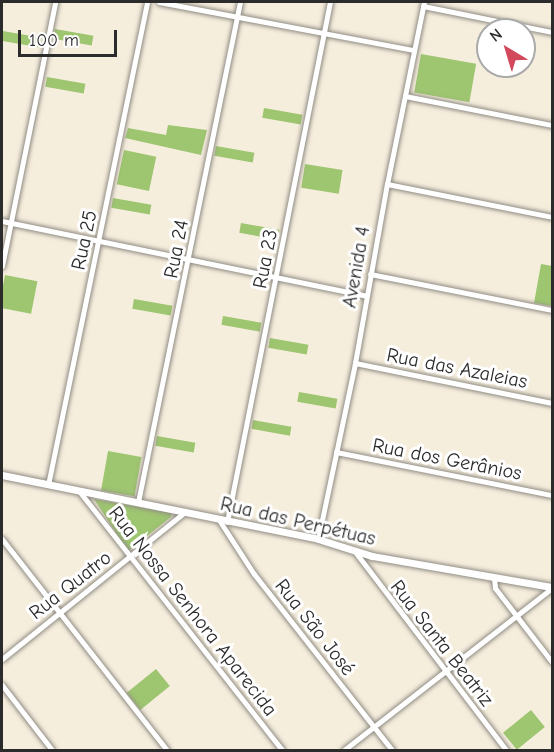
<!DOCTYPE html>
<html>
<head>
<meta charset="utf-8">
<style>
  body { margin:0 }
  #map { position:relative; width:554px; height:752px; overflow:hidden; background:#f6eedd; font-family:"Comic Neue",sans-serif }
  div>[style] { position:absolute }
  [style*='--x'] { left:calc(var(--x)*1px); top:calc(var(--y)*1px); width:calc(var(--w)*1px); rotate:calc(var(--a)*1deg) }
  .green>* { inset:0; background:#9ec570; transform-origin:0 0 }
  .roads { filter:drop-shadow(0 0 2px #908c84) drop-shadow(0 0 2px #908c84) }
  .minor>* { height:5px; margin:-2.5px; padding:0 2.5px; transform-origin:2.5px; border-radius:2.5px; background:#fff }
  .tertiary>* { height:7px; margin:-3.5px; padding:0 3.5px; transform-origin:3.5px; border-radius:3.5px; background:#fff }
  span { translate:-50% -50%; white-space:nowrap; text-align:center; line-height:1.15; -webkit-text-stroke:6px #fff; paint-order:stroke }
  .street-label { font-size:20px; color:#2b2b2b }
  .frame { position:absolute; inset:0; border:3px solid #2b2b2b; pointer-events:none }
  .north { position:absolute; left:476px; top:18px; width:60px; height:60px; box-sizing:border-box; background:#fff; border:2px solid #aaa; border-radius:50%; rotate:322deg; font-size:16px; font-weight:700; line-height:24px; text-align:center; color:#2b2b2b }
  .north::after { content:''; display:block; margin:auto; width:21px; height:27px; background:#d1495b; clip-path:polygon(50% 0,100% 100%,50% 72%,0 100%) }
  .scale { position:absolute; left:18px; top:30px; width:99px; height:27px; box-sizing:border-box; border:3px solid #2b2b2b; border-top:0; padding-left:8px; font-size:18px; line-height:21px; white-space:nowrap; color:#2b2b2b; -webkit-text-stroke:4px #fff; paint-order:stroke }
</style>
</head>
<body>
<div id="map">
  <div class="green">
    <i style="left:55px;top:29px;width:39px;height:10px;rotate:10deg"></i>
    <i style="left:3px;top:31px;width:39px;height:10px;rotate:10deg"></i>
    <i style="left:421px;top:54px;width:56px;height:39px;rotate:10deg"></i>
    <i style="left:47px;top:77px;width:39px;height:10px;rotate:10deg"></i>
    <i style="left:264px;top:108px;width:39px;height:10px;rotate:10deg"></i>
    <i style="clip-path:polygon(168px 125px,207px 130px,201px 155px,125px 138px,128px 128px,166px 135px)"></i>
    <i style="left:216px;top:146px;width:39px;height:10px;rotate:10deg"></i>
    <i style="left:124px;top:150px;width:33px;height:35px;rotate:12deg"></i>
    <i style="left:305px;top:164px;width:38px;height:24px;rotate:9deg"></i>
    <i style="left:113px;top:198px;width:39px;height:10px;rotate:10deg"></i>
    <i style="left:241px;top:223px;width:39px;height:10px;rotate:10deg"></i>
    <i style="clip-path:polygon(541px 264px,552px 266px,552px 306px,534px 303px)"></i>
    <i style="left:5px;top:275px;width:33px;height:33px;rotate:11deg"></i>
    <i style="left:134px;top:299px;width:39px;height:10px;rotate:10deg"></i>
    <i style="left:223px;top:316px;width:39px;height:9px;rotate:10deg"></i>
    <i style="left:270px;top:338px;width:39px;height:10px;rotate:10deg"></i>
    <i style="left:299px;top:392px;width:39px;height:10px;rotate:10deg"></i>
    <i style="left:253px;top:420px;width:39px;height:9px;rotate:10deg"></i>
    <i style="left:157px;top:436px;width:39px;height:10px;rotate:10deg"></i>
    <i style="left:108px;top:451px;width:34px;height:40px;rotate:10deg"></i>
    <i style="clip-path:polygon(94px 499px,172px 513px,171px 517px,128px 551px)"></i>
    <i style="left:156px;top:669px;width:22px;height:38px;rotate:51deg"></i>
    <i style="left:531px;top:710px;width:22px;height:36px;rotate:51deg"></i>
  </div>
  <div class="roads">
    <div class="minor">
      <i style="--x:159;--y:2;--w:258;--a:10.7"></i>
      <i style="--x:423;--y:6;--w:132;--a:11.4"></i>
      <i style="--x:405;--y:96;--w:150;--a:11.2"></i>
      <i style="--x:387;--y:184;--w:168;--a:11.3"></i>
      <i style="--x:2;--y:221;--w:372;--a:11.6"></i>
      <i style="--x:2;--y:266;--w:269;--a:-78.6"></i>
      <i style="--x:370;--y:274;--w:186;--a:11.2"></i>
      <i style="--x:355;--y:363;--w:201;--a:11.5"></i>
      <i style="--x:336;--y:452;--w:220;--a:11.3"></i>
      <i style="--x:48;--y:485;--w:493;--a:-78.4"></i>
      <i style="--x:79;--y:491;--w:329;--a:51.9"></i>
      <i style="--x:138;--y:502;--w:510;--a:-78.47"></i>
      <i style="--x:219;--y:520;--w:64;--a:57.1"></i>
      <i style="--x:254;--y:574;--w:224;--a:51.9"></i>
      <i style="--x:227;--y:522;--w:530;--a:-78.8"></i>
      <i style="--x:2;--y:539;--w:268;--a:52"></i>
      <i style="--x:318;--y:539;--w:180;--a:-78.1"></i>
      <i style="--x:355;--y:363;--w:182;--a:-79.9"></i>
      <i style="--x:387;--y:184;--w:186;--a:-78.5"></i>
      <i style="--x:356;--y:553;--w:248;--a:52.7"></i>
      <i style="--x:494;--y:578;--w:10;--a:84"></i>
      <i style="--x:495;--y:588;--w:93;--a:52.4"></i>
      <i style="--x:2;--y:659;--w:235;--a:-38.8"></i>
      <i style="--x:2;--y:685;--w:82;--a:52.4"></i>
      <i style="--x:344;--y:750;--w:264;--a:-37.9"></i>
    </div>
    <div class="tertiary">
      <i style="--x:2;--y:475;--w:322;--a:11.4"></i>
      <i style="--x:318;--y:539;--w:57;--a:17.5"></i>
      <i style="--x:372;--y:556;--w:183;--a:9.8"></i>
    </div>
  </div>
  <div class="street-label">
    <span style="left:84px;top:240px;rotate:-78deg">Rua 25</span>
    <span style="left:176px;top:249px;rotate:-79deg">Rua 24</span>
    <span style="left:265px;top:259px;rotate:-79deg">Rua 23</span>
    <span style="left:356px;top:267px;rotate:-80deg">Avenida 4</span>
    <span style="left:457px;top:368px;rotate:11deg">Rua das Azaleias</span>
    <span style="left:447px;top:459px;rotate:11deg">Rua dos Gerânios</span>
    <span style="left:298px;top:521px;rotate:13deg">Rua das Perpétuas</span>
    <span style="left:70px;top:585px;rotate:-38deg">Rua Quatro</span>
    <span style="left:193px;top:611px;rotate:52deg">Rua Nossa Senhora Aparecida</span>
    <span style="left:315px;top:627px;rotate:52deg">Rua São José</span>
    <span style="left:442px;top:643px;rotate:52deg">Rua Santa Beatriz</span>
  </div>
  <div class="frame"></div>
  <div class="north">N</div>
  <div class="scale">100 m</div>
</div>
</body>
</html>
